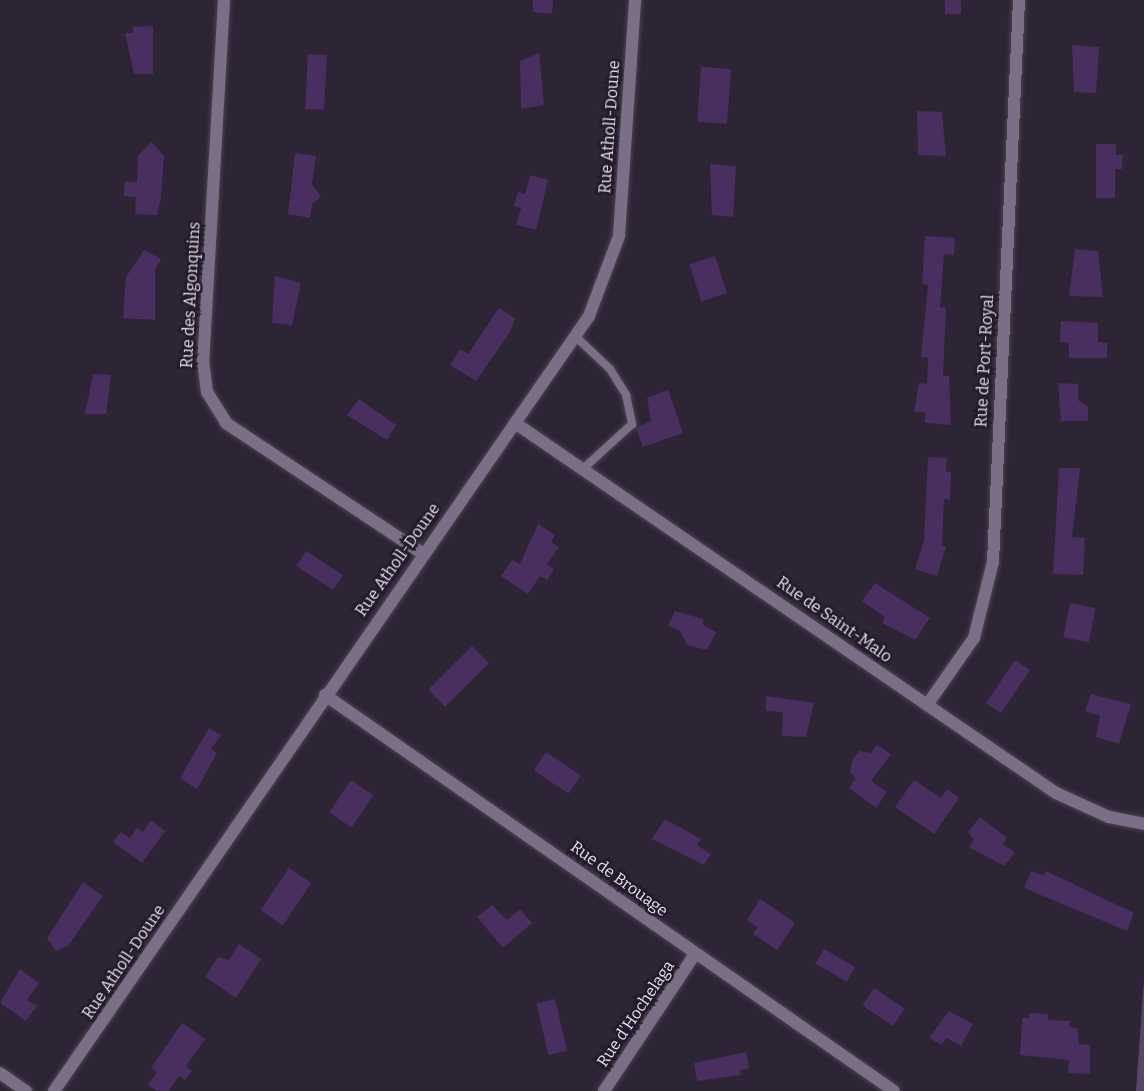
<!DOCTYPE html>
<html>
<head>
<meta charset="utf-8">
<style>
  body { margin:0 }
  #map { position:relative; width:1144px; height:1091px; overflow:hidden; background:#2d2435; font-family:Bitter,serif }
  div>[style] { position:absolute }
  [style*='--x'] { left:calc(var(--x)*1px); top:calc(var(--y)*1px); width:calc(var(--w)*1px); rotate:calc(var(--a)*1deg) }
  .green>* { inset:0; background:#584669 }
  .building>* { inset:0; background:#492e60; transform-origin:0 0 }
  .roads { filter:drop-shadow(0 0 2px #4b4252) drop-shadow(0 0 2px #4b4252) }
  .service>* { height:8px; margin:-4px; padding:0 4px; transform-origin:4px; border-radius:4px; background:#7b6f88 }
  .minor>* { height:12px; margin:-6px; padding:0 6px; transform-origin:6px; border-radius:6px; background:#7b6f88 }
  span { translate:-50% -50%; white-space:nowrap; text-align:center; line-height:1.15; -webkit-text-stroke:5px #231a2b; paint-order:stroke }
  .street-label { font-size:16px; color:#e6e0ec }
</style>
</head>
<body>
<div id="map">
  <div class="green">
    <i style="clip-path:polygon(1144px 979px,1144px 1091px,1136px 1091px)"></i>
  </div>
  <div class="building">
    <i style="clip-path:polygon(533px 0,553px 0,552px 14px,533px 12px)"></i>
    <i style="left:945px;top:0;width:16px;height:14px"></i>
    <i style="clip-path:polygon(153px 26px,153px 74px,134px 74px,125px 33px,133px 33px,133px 27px)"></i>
    <i style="clip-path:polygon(1072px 45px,1099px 47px,1096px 93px,1074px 92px)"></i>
    <i style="clip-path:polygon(539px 53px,544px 105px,521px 109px,520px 61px)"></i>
    <i style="left:308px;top:54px;width:19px;height:55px;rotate:3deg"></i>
    <i style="left:701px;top:67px;width:30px;height:55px;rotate:4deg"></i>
    <i style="clip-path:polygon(917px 111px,942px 112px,946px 156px,918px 155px)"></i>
    <i style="clip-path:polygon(151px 142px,164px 156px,161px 198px,157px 215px,135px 214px,136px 197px,124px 196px,125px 181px,137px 182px,138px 156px)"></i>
    <i style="clip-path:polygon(1096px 144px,1116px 144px,1116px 155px,1123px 155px,1122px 169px,1115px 169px,1115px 198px,1096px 198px)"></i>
    <i style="clip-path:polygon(295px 153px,316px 156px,312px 184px,321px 197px,312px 204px,310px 218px,288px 214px)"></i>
    <i style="clip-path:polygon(710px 164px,736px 166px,733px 217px,712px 215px)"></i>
    <i style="clip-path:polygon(530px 175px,548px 180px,536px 230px,516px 225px,521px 208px,514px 206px,518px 192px,525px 194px)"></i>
    <i style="clip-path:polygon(925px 236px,955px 238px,954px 255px,944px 254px,940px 307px,946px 308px,943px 376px,949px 376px,951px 425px,925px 423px,925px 412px,914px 412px,919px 383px,927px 384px,928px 358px,921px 357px,928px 285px,922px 284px)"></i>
    <i style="clip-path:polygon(1075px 249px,1098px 251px,1103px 297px,1069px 296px)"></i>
    <i style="clip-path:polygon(144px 250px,161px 259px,155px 270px,155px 320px,123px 318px,126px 277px)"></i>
    <i style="left:715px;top:256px;width:39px;height:27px;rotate:72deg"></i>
    <i style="clip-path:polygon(275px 276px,301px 283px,292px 325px,272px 323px)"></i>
    <i style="clip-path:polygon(499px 308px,515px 318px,510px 332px,476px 381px,450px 365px,460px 349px,468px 354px)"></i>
    <i style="clip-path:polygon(1061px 321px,1098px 323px,1098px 342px,1107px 343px,1107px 358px,1069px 358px,1069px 343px,1060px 342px)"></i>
    <i style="clip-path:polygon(93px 374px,111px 375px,106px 414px,85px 414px)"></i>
    <i style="clip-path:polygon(1058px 383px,1078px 384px,1078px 400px,1088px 407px,1088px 421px,1061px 421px)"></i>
    <i style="clip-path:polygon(668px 390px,683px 433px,643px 447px,636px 428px,651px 421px,647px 398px)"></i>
    <i style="clip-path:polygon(359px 399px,396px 425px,387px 440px,347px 415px)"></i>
    <i style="clip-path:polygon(928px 457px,947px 458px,946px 472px,951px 472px,950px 500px,944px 499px,942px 546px,946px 547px,937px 576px,915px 569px,924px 541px)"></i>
    <i style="clip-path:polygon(1059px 468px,1080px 468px,1072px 537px,1085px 538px,1083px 575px,1053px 574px)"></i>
    <i style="clip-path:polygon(538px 524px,555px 535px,551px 542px,559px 547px,547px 564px,554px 569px,547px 580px,540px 576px,528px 594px,501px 576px,512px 560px,520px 564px)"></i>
    <i style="left:306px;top:551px;width:44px;height:18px;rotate:33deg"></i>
    <i style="clip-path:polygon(875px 583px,930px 618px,915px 640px,882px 623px,885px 617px,862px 601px)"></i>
    <i style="left:1070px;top:603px;width:26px;height:35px;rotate:11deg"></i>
    <i style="clip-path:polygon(675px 611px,703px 619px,703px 625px,716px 632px,707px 650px,687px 645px,680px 631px,668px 625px)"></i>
    <i style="left:472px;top:646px;width:24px;height:62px;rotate:45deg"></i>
    <i style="left:1015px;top:660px;width:18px;height:52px;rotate:34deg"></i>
    <i style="clip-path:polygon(1091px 694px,1131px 704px,1119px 744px,1096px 737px,1100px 716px,1085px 711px)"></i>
    <i style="clip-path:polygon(766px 696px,814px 703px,806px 737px,782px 736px,783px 712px,766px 711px)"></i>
    <i style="clip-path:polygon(209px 728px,221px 735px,211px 749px,217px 753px,197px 789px,180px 778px)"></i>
    <i style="clip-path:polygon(877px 745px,891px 754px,871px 781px,887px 792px,876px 808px,849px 788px,856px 778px,850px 773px,852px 760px,859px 751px,871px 753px)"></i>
    <i style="left:546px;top:752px;width:42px;height:22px;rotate:34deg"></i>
    <i style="left:351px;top:780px;width:27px;height:39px;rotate:34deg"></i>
    <i style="clip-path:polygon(914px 780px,941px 798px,947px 789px,959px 798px,934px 834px,895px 807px)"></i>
    <i style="clip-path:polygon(980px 817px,1007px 838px,1003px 844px,1015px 853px,1004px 866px,969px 847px,974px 840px,968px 832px)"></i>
    <i style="clip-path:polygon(665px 819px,701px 839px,697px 845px,711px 854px,704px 865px,652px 839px)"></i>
    <i style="clip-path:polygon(151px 820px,165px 831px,142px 863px,113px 842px,121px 832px,130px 838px,137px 828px,143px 832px)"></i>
    <i style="left:289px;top:868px;width:27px;height:51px;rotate:34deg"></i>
    <i style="clip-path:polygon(1031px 871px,1044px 876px,1046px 871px,1134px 913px,1127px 931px,1024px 888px)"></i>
    <i style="clip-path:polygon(83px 882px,103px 896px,68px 946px,56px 951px,47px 938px)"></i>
    <i style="clip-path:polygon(760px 899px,795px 923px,777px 950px,753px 934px,757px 927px,747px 920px)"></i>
    <i style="clip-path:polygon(492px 905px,507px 920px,520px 909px,532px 923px,503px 948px,477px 917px)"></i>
    <i style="clip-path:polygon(239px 944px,261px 959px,236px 998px,205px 977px,218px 957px,229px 960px)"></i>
    <i style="left:824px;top:949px;width:36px;height:17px;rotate:30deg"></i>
    <i style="clip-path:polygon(20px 969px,39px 983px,27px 1000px,37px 1006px,26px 1021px,0 1003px)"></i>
    <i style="left:874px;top:988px;width:37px;height:21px;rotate:34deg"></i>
    <i style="left:555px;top:999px;width:53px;height:19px;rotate:77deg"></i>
    <i style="clip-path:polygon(949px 1011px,973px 1024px,961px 1046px,946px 1038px,942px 1045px,929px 1038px)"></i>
    <i style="clip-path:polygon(1029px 1013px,1048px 1014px,1048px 1020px,1070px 1021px,1069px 1027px,1077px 1028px,1079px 1044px,1090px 1045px,1090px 1074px,1068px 1073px,1069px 1060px,1020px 1055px,1022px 1018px,1029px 1018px)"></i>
    <i style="clip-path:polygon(182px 1023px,205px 1039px,186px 1066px,192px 1071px,185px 1080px,179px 1076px,169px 1091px,157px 1091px,148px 1085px,157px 1072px,151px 1068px)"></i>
    <i style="clip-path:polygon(746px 1052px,749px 1068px,740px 1070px,741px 1075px,697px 1081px,694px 1063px)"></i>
  </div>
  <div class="roads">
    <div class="service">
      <i style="--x:575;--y:336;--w:48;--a:43.3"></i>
      <i style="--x:610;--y:369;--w:31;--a:58"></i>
      <i style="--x:626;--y:395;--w:30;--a:78"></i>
      <i style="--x:632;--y:424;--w:64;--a:137.5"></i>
    </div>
    <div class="minor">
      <i style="--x:224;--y:0;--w:361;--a:93.3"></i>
      <i style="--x:203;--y:360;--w:32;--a:83"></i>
      <i style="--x:207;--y:392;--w:36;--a:58"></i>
      <i style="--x:226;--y:423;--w:235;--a:33.6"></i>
      <i style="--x:515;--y:423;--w:655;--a:34.37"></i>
      <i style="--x:1056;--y:793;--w:58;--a:24.4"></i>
      <i style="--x:1109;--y:817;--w:36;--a:11"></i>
      <i style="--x:325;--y:695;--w:693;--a:34.84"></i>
      <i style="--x:927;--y:705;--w:82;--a:-55"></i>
      <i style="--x:974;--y:638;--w:78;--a:-76"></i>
      <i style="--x:993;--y:562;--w:563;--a:-87.35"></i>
      <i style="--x:0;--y:1073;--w:32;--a:35"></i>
      <i style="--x:54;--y:1091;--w:942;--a:-55.38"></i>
      <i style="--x:589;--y:316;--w:85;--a:-69.4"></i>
      <i style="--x:619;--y:236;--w:237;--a:-86.1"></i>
      <i style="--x:604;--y:1091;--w:164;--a:-56.4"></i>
    </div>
  </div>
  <div class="street-label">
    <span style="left:610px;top:127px;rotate:-86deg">Rue Atholl-Doune</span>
    <span style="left:191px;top:295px;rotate:-87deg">Rue des Algonquins</span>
    <span style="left:985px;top:361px;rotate:-87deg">Rue de Port-Royal</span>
    <span style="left:398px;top:560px;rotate:-55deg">Rue Atholl-Doune</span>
    <span style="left:834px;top:620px;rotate:35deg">Rue de Saint-Malo</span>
    <span style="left:619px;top:879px;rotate:36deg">Rue de Brouage</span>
    <span style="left:124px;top:962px;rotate:-56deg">Rue Atholl-Doune</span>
    <span style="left:636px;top:1014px;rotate:-56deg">Rue d'Hochelaga</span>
  </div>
</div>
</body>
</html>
